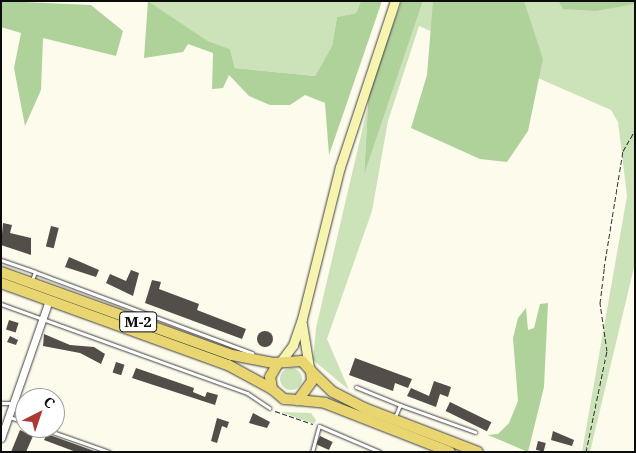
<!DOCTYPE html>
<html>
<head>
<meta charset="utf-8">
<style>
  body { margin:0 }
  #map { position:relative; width:636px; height:453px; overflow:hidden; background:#fdfbec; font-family:"Noto Serif",serif }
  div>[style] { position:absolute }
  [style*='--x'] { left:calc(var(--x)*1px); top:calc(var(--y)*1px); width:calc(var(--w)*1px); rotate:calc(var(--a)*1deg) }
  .green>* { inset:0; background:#cce3ba }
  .round { border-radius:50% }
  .forest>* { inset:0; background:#afd29b }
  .building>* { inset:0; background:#534e49; transform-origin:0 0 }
  .path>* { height:1px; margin-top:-0.5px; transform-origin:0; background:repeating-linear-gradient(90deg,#2e2e2e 0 5px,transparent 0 7.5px) }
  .roads { filter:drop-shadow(0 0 1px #3f3f3f) drop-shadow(0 0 1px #3f3f3f) }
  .lane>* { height:3px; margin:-1.5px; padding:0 1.5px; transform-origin:1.5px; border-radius:1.5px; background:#fff }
  .street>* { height:7px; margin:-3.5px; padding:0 3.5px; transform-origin:3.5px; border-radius:3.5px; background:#fff }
  .secondary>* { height:9px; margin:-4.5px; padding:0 4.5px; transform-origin:4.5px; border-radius:4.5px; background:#f6f4ae }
  .primary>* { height:10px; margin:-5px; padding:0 5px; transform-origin:5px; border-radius:5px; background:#e9d670 }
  span { translate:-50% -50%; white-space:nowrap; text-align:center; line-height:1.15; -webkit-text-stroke:5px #fff; paint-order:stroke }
  .shield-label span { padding:1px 4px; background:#fff; border:1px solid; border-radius:4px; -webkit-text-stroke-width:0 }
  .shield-label { font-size:15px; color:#0c0c0c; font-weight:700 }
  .frame { position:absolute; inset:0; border:2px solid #0c0c0c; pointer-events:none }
  .north { position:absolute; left:15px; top:388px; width:50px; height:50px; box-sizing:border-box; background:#fff; border:1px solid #9e9e9e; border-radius:50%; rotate:41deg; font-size:14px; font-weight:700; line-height:20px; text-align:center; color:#0c0c0c }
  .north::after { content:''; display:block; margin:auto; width:18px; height:22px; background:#ac3833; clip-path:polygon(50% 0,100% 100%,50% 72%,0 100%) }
</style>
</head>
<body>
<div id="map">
  <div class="green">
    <i style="clip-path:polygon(148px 1px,361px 1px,356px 13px,337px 17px,332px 46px,315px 76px,235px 68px,230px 49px,208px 41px)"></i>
    <i style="clip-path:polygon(423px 1px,558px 1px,563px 9px,635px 4px,635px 263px,590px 452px,582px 452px,627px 196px,618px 122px,611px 110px,419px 26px,388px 121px,372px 211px,327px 339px,349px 390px,313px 360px,316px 328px,368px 105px,364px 174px)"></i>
    <i class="round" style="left:280px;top:368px;width:22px;height:22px"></i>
    <i style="clip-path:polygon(281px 412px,311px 413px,316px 420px,314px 424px)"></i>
  </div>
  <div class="forest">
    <i style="clip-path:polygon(1px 1px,91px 5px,123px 31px,116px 56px,43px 38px,41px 90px,25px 126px,14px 68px,21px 33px,1px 27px)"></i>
    <i style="clip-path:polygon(148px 1px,208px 41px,230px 49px,235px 68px,315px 76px,332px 46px,337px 17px,356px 13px,361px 1px,382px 1px,329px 155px,325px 103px,305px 95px,290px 105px,270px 105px,249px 96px,229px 75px,223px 88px,212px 89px,213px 53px,188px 44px,183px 52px,144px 58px)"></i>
    <i style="clip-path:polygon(402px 1px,423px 1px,364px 175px,369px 88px)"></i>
    <i style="clip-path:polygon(433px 1px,524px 1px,543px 59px,528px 131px,507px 162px,480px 159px,411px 128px,427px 75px)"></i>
    <i style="clip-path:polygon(558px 1px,635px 1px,635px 4px,596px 11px,563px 9px)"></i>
    <i style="clip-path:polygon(548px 303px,544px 387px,528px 452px,488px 435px,498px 434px,509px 423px,518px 401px,513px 338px,518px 318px,526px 308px,528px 330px,534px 328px,540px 304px)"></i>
  </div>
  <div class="building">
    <i style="clip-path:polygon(3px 223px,12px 225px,10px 233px,31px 238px,31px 255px,1px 245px)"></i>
    <i style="left:51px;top:226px;width:8px;height:21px;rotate:14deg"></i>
    <i style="clip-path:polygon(69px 257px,99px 270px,96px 277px,65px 267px)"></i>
    <i style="clip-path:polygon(131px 270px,139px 273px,133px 296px,106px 283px,110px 274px,126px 281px)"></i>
    <i style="clip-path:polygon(152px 280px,161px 282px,159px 289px,199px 304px,197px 310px,246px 329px,242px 339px,145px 303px)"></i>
    <i style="left:9px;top:320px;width:10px;height:10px;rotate:17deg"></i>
    <i class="round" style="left:257px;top:331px;width:16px;height:16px"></i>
    <i style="clip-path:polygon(44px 334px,70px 345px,94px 347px,105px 354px,101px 364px,80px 353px,43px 346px)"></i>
    <i style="clip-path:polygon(10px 336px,18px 340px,16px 345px,7px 342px)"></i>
    <i style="clip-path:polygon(355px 358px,412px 379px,408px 388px,395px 383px,393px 391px,349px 375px)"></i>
    <i style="left:116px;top:362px;width:9px;height:11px;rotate:18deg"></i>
    <i style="clip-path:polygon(136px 368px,194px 388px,193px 392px,205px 397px,207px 392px,218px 395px,215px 405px,132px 378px)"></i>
    <i style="clip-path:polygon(434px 381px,451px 387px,448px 397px,440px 394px,436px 407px,407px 396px,411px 388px,429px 396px)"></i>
    <i style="left:450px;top:402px;width:46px;height:10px;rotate:26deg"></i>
    <i style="clip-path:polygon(253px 413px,270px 422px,267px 428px,249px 423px)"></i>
    <i style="clip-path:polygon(217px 418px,229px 422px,227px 428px,222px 426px,217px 443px,211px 441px)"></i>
    <i style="clip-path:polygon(20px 430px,33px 436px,26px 452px,11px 452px)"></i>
    <i style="clip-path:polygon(553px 431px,574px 440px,572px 446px,551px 440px)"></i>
    <i style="clip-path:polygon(47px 434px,94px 451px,94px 452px,76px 452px,44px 440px)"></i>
    <i style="left:320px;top:436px;width:14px;height:9px;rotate:25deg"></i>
    <i style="left:538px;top:441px;width:8px;height:9px;rotate:14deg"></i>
  </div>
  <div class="path">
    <i style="--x:275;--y:411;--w:40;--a:18.9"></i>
    <i style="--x:586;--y:452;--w:103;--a:-78.3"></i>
    <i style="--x:607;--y:351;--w:49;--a:-98.3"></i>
    <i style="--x:600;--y:303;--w:35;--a:-83"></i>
    <i style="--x:604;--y:268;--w:119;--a:-80.8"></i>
    <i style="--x:623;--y:151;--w:24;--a:-60"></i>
  </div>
  <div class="roads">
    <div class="lane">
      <i style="--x:1;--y:260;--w:36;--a:19"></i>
      <i style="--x:35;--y:272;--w:9;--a:111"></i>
      <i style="--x:35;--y:272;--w:232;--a:20.5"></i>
      <i style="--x:1;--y:304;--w:262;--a:19.9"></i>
      <i style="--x:247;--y:393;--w:27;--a:34"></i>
      <i style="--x:356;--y:387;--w:48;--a:22.2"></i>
      <i style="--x:400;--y:405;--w:13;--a:113"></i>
      <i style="--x:1;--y:403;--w:11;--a:0"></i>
      <i style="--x:400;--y:405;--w:80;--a:19.8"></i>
      <i style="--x:9;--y:417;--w:17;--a:17"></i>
      <i style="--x:41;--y:428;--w:72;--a:19.4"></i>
      <i style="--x:312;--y:452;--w:27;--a:-75"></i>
      <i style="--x:319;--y:426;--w:66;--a:23.1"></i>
    </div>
    <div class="street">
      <i style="--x:1;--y:438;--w:146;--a:-70.8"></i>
    </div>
    <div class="secondary">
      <i style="--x:302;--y:324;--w:44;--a:80.8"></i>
      <i style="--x:281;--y:361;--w:20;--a:-53"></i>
      <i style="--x:293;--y:345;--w:28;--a:-71"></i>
      <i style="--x:302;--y:319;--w:157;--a:-76"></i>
      <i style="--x:340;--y:167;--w:175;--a:-71.7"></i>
    </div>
    <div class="primary">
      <i style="--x:1;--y:272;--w:245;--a:19.8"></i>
      <i style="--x:232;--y:355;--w:42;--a:11"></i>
      <i style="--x:273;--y:363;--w:29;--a:-4"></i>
      <i style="--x:302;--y:361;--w:13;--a:48"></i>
      <i style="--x:311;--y:371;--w:10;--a:84"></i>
      <i style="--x:312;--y:381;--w:24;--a:126"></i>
      <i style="--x:298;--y:400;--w:14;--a:-176"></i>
      <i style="--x:284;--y:399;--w:16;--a:-140"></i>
      <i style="--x:272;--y:389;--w:12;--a:-99"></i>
      <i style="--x:270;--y:377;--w:16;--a:-60"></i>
      <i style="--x:1;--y:283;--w:241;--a:19.9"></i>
      <i style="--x:228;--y:365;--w:50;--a:28.6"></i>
      <i style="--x:311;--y:371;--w:30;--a:44"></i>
      <i style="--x:333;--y:392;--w:35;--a:27"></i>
      <i style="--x:364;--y:408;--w:122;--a:21.1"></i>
      <i style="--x:298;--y:400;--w:27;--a:6"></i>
      <i style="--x:325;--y:403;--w:134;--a:21.4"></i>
    </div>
  </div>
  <div class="shield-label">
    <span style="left:138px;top:322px">М-2</span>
  </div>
  <div class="frame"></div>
  <div class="north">С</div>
</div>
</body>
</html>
